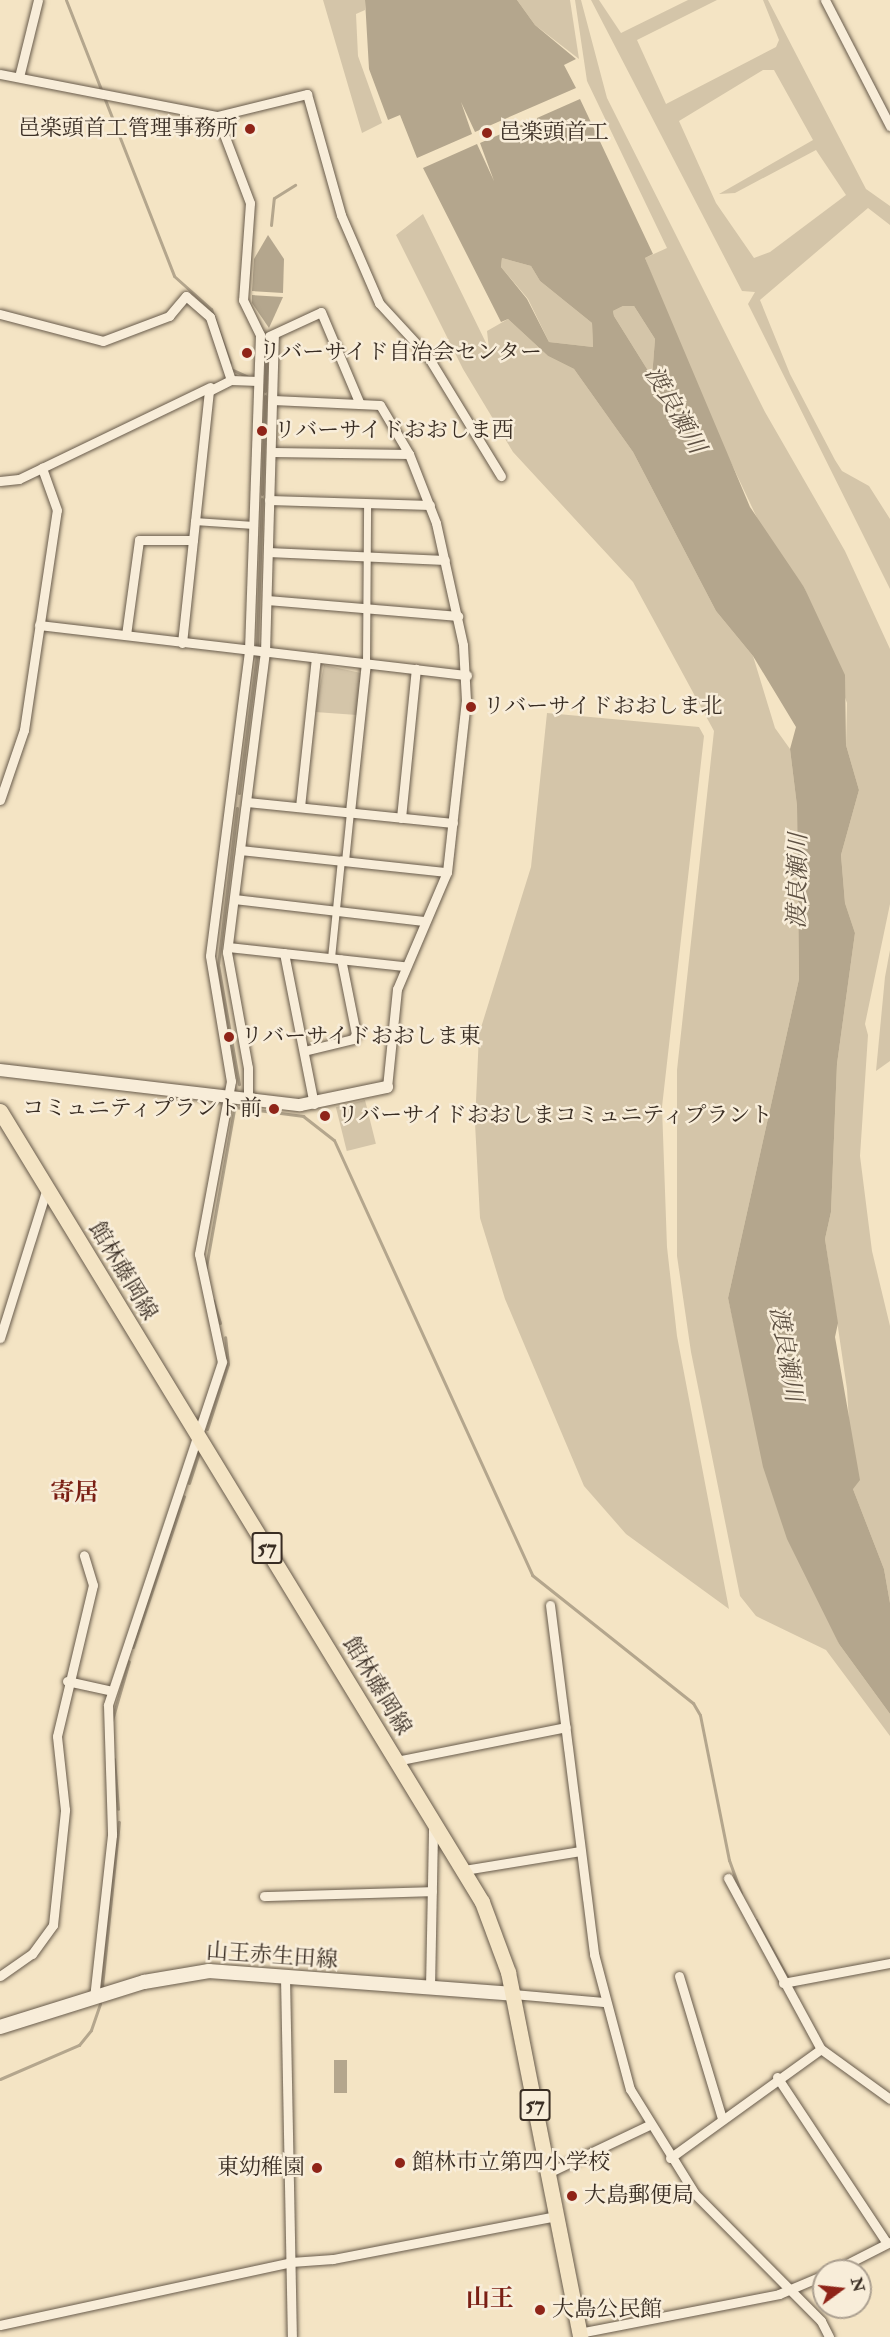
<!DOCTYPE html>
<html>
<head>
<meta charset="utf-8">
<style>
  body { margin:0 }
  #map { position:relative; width:890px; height:2337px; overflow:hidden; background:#f4e4c4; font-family:"IM FELL Double Pica","Noto Serif JP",serif }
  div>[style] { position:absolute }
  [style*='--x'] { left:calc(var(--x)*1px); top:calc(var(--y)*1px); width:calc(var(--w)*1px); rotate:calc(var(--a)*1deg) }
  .green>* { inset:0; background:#d4c5a9; transform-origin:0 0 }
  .water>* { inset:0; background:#b4a68d; transform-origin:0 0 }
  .stream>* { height:3px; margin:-1.5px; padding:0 1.5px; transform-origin:1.5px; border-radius:1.5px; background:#b4a68d }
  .roads { filter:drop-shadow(0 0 2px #685b4b) drop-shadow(0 0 2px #685b4b) }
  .pedestrian>* { height:7px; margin:-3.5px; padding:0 3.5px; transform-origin:3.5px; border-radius:3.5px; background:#f8edd9 }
  .minor>* { height:9px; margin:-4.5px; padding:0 4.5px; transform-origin:4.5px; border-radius:4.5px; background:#f8edd9 }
  .tertiary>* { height:12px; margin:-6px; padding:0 6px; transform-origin:6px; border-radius:6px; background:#f8edd9 }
  .secondary>* { height:14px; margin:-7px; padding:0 7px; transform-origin:7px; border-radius:7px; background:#f8edd9 }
  .primary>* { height:15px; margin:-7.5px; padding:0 7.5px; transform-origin:7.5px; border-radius:7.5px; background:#f4e4c4 }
  .dots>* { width:16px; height:16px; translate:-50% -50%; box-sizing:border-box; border:3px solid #f8edd9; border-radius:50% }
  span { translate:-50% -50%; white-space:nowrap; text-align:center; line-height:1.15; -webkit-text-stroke:5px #f8edd9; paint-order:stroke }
  .shield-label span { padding:2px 4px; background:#f8edd9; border:2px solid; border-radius:4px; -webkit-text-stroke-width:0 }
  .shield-label { font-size:21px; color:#392d23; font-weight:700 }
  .poi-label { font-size:22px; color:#392d23 }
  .right { translate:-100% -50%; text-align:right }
  .left { translate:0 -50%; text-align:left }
  .street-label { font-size:22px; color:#392d23 }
  .water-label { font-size:24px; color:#5e5143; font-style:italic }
  .neighbourhood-label { font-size:24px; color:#7a1f14; font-weight:700 }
  .north { position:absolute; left:812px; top:2259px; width:60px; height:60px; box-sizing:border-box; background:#f8edd9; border:2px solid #aca090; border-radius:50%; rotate:75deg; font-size:16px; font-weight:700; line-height:24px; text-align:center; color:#392d23 }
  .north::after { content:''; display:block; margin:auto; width:21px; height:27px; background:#8f2418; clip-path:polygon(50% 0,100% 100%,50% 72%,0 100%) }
</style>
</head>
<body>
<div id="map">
  <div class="green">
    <i style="clip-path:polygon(323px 0,365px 0,365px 10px,356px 14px,358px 56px,382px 123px,362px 133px)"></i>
    <i style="clip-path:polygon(517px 0,570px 0,579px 59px,535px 25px)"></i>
    <i style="clip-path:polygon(575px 0,581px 0,607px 98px,765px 412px,845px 551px,890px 649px,890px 904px,865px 1024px,868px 1035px,860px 1156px,872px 1251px,890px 1326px,890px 1603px,884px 1569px,853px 1489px,847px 1389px,825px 1239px,831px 1212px,837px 1064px,855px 933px,845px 903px,841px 855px,859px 790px,846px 745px,847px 703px,804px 587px,767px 539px,693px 382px,645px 258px,667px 248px,587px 81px)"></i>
    <i style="clip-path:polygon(evenodd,591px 0,599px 0,621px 33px,688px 0,717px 0,637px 40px,666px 104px,776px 47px,779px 40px,763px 0,768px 0,866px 189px,890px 206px,890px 225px,868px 208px,760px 300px,790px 374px,835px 460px,842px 471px,869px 486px,890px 519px,890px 589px,748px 304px,755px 292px,742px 291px,591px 0,763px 70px,774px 70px,813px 140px,719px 194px,735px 193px,816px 150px,846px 195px,770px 252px,754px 258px,716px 203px,679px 121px,763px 70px)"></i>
    <i style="clip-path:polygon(423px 214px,489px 349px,487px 331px,508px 319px,548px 356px,574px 369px,633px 452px,716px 611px,753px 656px,775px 728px,790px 749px,797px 806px,799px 979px,728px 1298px,757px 1428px,839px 1644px,890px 1714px,890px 1736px,826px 1650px,756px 1616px,740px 1596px,691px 1352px,677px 1256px,677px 1070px,714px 731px,633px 582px,513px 452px,463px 369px,396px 235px)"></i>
    <i style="clip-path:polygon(502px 258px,531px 266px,540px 281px,592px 323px,593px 347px,549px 342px,528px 299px,501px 267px)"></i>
    <i style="clip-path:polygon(623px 306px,634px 306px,655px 339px,652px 377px,614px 316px,613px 311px)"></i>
    <i style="clip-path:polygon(324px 665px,361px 673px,357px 715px,315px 712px)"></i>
    <i style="clip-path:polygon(547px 713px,699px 727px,704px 736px,662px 1107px,667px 1247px,677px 1336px,729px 1609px,626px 1534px,584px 1486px,505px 1299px,480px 1218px,475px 1123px,479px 1034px,531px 867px)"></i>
    <i style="clip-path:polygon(890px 950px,890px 1061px,876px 1071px,885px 977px)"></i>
    <i style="left:365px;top:1100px;width:45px;height:30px;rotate:76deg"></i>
  </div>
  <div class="water">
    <i style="clip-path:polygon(365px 0,517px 0,535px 25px,576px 59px,564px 65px,576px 88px,475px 132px,461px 102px,472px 134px,417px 158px,400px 115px,388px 120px,369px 69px)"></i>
    <i style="clip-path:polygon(evenodd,580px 99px,653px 254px,645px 258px,750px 507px,804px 587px,845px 675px,846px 745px,859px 790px,841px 855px,845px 903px,855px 933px,837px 1064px,831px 1212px,825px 1239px,838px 1323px,835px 1337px,860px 1480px,853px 1489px,884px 1569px,890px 1603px,890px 1714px,839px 1644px,787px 1539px,763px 1467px,728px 1298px,799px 979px,797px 806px,790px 749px,796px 727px,753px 656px,716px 611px,633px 452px,574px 369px,548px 356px,508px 319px,501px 322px,423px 168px,477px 144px,494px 181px,480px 143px,533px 120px,542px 131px,537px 118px,580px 99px,502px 258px,531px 266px,540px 281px,592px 323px,593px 347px,549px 342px,527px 299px,501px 267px,502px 258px,580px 99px,623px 306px,634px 306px,655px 339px,652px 377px,614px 316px,613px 311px,623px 306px)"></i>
    <i style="clip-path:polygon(268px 235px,284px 259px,283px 293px,252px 291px,254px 259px)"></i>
    <i style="clip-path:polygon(252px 295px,283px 297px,269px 328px,252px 303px)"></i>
    <i style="left:334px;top:2060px;width:13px;height:33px"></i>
  </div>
  <div class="stream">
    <i style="--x:66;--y:0;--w:296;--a:68.6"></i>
    <i style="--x:174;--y:276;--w:50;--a:41.7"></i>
    <i style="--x:211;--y:309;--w:57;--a:70.6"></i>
    <i style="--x:271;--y:225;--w:27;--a:-84"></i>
    <i style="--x:274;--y:198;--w:25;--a:-32"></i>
    <i style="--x:231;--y:369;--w:23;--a:25"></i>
    <i style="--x:265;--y:391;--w:53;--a:-87.8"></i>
    <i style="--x:262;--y:494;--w:98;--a:-88.2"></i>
    <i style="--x:257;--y:646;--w:147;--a:-88.1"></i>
    <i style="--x:239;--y:793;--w:140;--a:-82.6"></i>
    <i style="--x:237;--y:808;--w:158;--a:96.9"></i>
    <i style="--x:218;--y:965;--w:121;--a:80"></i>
    <i style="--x:234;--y:1107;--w:70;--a:7.4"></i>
    <i style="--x:303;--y:1116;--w:39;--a:38"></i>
    <i style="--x:334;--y:1140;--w:478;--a:65.5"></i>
    <i style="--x:532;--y:1575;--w:206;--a:38.5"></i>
    <i style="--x:693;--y:1703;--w:14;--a:60"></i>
    <i style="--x:700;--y:1715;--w:148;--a:78.7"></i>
    <i style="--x:729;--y:1860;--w:35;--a:70"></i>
    <i style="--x:206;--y:1267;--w:166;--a:-79.9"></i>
    <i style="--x:213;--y:1300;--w:24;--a:73"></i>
    <i style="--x:207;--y:1429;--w:68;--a:-72.1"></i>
    <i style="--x:228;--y:1364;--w:27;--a:-96"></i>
    <i style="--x:189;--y:1483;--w:36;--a:-72"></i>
    <i style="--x:133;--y:1647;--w:159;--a:-71.3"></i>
    <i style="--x:112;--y:1720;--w:61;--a:-73.9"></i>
    <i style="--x:114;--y:1759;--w:50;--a:85.4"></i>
    <i style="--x:756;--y:1920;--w:68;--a:61.2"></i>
    <i style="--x:102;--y:1986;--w:165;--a:-84.1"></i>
    <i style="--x:0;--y:2079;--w:86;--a:-23.3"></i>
    <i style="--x:79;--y:2045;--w:19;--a:-51"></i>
    <i style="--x:91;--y:2030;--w:28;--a:-71"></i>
  </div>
  <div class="roads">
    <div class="pedestrian">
      <i style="--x:194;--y:521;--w:60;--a:3.8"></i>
      <i style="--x:366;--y:663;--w:159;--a:-89.6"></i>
      <i style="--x:345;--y:861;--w:49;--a:-84.2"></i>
      <i style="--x:331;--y:958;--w:99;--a:-84.2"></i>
    </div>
    <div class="minor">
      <i style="--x:825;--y:0;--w:142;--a:62.7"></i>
      <i style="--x:0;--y:74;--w:221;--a:11"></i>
      <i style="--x:217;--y:116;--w:93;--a:69.2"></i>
      <i style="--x:250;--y:203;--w:97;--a:94.1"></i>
      <i style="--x:243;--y:300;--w:39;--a:64"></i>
      <i style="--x:260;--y:335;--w:316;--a:92"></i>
      <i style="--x:249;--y:651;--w:307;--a:97.3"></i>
      <i style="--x:210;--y:956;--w:127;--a:80.5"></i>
      <i style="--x:231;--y:1081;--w:176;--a:100.5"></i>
      <i style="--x:199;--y:1254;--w:110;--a:78"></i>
      <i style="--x:222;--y:1362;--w:361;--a:108.4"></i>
      <i style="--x:108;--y:1705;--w:130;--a:88.2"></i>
      <i style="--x:112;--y:1835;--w:163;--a:96.3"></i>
      <i style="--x:19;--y:77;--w:79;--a:-76.1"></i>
      <i style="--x:217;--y:116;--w:93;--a:-13.7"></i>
      <i style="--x:307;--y:94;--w:126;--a:74.3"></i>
      <i style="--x:341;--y:215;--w:96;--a:66.6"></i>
      <i style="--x:379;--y:303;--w:71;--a:47.3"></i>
      <i style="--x:427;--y:355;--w:142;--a:58.6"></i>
      <i style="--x:0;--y:314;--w:106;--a:14.7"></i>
      <i style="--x:103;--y:341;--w:71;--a:-20.7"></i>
      <i style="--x:169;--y:316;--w:26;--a:-50"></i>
      <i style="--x:186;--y:296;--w:32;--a:41"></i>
      <i style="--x:210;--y:317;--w:66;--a:71.6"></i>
      <i style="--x:269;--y:336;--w:57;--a:-24.8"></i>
      <i style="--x:321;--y:312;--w:98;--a:67.1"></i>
      <i style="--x:273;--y:400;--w:107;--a:2.7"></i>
      <i style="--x:380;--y:405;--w:57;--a:59.4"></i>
      <i style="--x:409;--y:454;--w:74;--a:68.6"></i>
      <i style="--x:436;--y:523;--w:125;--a:77.5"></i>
      <i style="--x:463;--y:645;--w:55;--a:86.9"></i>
      <i style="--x:466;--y:700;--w:173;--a:96.3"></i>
      <i style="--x:447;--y:872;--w:127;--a:113.1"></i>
      <i style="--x:397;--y:989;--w:99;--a:95.8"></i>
      <i style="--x:272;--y:452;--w:137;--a:0.8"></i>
      <i style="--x:0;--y:481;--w:19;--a:-6"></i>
      <i style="--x:19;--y:479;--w:212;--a:-25.7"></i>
      <i style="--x:269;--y:500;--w:161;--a:1.8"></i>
      <i style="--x:268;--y:552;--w:177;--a:2.6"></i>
      <i style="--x:267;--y:600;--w:192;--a:4.8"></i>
      <i style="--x:39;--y:625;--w:431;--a:6.7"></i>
      <i style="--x:126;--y:635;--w:96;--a:-82.2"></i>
      <i style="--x:139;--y:540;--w:54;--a:0"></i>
      <i style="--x:182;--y:643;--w:253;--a:-83.9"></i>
      <i style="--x:209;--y:391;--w:25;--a:-27"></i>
      <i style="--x:231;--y:380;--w:27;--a:2"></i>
      <i style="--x:0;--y:800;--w:74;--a:-71.1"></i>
      <i style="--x:24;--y:730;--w:222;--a:-81.5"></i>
      <i style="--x:57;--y:510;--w:45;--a:-109.7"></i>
      <i style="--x:247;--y:802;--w:207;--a:5.8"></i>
      <i style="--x:300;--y:807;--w:150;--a:-83.9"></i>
      <i style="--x:350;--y:812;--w:150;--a:-83.9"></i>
      <i style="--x:401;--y:818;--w:150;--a:-84.3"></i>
      <i style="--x:240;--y:850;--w:208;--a:6.1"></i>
      <i style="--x:234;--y:899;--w:191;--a:6.6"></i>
      <i style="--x:228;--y:947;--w:177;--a:6.2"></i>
      <i style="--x:284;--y:953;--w:154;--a:78.8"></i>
      <i style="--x:304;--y:1051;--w:50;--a:-13.8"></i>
      <i style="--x:353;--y:1039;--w:6;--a:-59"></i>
      <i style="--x:356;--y:1034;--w:76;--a:-101.3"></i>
      <i style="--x:248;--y:1100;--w:32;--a:-90"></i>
      <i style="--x:248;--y:1068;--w:118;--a:-100.3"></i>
      <i style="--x:227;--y:952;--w:301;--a:-82.8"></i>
      <i style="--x:265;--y:653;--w:317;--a:-88.4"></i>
      <i style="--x:0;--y:1338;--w:157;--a:-72.6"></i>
      <i style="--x:550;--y:1605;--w:352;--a:82.8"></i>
      <i style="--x:594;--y:1954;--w:140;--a:75.1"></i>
      <i style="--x:630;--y:2089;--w:123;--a:58.2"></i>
      <i style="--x:695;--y:2194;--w:179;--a:45.2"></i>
      <i style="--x:821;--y:2321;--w:18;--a:63"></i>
      <i style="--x:67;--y:1681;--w:46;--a:12.5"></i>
      <i style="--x:396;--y:1761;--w:173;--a:-11.3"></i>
      <i style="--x:464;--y:1870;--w:118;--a:-9.3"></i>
      <i style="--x:728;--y:1878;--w:195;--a:61.5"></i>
      <i style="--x:821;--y:2049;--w:85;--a:35.9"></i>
      <i style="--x:264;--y:1896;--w:168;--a:-1.7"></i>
      <i style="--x:0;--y:1976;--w:39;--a:-35"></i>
      <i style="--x:32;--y:1954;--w:36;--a:-54"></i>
      <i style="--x:53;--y:1925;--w:116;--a:-84"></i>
      <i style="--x:65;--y:1810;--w:74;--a:-96.2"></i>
      <i style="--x:57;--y:1736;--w:155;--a:-76.6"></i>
      <i style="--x:93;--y:1585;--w:31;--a:-107"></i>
      <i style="--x:679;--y:1976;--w:148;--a:73.2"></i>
      <i style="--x:285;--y:1977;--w:360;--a:88.9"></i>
      <i style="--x:783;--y:1983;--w:109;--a:-10.6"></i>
      <i style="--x:430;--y:1988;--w:163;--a:-88.9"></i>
      <i style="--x:513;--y:1994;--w:91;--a:5"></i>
      <i style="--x:777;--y:2077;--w:199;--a:56.5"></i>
      <i style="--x:670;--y:2158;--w:186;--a:-35.8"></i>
      <i style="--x:548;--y:2173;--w:114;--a:-25.4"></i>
      <i style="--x:833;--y:2271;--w:64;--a:-27"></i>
      <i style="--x:0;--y:2325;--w:298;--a:-12.2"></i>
      <i style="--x:291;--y:2262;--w:42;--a:-4.1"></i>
      <i style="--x:333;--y:2259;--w:227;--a:-10.9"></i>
      <i style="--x:579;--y:2333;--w:204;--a:-11"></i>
      <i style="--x:779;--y:2294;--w:49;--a:-22.9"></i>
    </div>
    <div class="tertiary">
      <i style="--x:0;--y:1070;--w:302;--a:6.7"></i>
      <i style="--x:300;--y:1105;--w:89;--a:-11.7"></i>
    </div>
    <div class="secondary">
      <i style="--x:0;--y:2027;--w:151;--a:-17.4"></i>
      <i style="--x:144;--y:1982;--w:66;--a:-9.6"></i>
      <i style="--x:209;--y:1971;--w:305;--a:4.3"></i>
    </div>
    <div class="primary">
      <i style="--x:0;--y:1111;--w:926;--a:58.64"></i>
      <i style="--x:482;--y:1902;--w:75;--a:69.6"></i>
      <i style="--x:508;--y:1972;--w:372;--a:78.8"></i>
    </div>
  </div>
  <div class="dots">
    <i style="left:250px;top:129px;background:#8f2418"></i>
    <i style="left:487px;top:133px;background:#8f2418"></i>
    <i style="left:247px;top:353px;background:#8f2418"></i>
    <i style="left:262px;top:431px;background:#8f2418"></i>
    <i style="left:471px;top:707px;background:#8f2418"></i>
    <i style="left:229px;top:1037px;background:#8f2418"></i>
    <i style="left:274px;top:1109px;background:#8f2418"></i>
    <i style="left:325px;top:1116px;background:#8f2418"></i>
    <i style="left:400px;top:2163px;background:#8f2418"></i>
    <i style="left:317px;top:2168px;background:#8f2418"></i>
    <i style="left:572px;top:2196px;background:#8f2418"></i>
    <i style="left:540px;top:2310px;background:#8f2418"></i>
  </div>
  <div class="shield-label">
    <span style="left:267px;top:1548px">57</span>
    <span style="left:535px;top:2105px">57</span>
  </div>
  <div class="poi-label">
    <span class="right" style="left:238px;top:129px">邑楽頭首工管理事務所</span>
    <span class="left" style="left:499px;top:133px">邑楽頭首工</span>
    <span class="left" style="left:259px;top:353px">リバーサイド自治会センター</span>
    <span class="left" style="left:274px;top:431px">リバーサイドおおしま西</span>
    <span class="left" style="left:483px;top:707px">リバーサイドおおしま北</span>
    <span class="left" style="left:241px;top:1037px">リバーサイドおおしま東</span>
    <span class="right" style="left:262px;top:1109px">コミュニティプラント前</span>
    <span class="left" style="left:337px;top:1116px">リバーサイドおおしまコミュニティプラント</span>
    <span class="left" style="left:412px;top:2163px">館林市立第四小学校</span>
    <span class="right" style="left:305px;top:2168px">東幼稚園</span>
    <span class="left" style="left:584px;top:2196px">大島郵便局</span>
    <span class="left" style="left:552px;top:2310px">大島公民館</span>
  </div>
  <div class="street-label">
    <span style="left:123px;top:1271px;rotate:59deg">館林藤岡線</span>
    <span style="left:377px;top:1686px;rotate:59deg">館林藤岡線</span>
    <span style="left:272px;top:1956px;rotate:4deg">山王赤生田線</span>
  </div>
  <div class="water-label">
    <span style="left:675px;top:410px;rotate:60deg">渡良瀬川</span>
    <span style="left:798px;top:881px;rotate:-89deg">渡良瀬川</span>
    <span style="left:786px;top:1354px;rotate:80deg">渡良瀬川</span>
  </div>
  <div class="neighbourhood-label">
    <span style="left:74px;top:1493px">寄居</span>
    <span style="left:490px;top:2299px">山王</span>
  </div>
  <div class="north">N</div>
</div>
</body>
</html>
